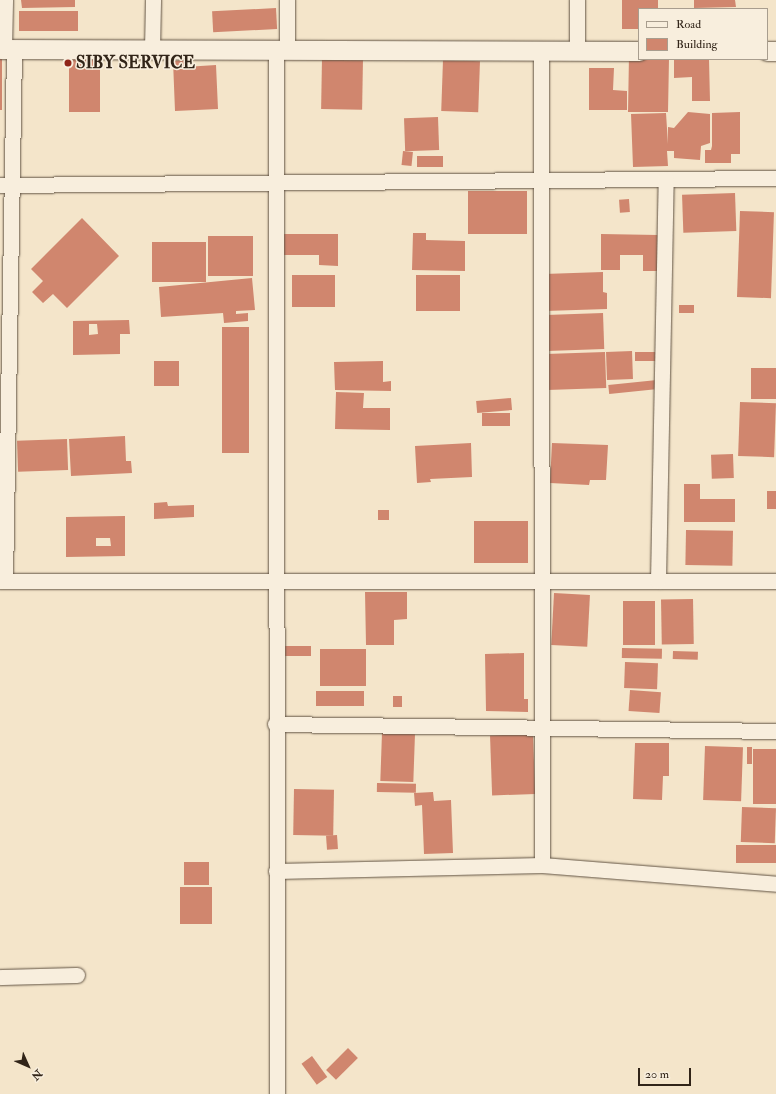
<!DOCTYPE html>
<html>
<head>
<meta charset="utf-8">
<style>
  body { margin:0 }
  #map { position:relative; width:776px; height:1094px; overflow:hidden; background:#f4e5ca; font-family:"IM FELL Double Pica",serif }
  div>[style] { position:absolute }
  [style*='--x'] { left:calc(var(--x)*1px); top:calc(var(--y)*1px); width:calc(var(--w)*1px); rotate:calc(var(--a)*1deg) }
  .building>* { inset:0; background:#d0866e; transform-origin:0 0 }
  .roads { filter:drop-shadow(0 0 1px #625444) drop-shadow(0 0 1px #625444) }
  .minor>* { height:15px; margin:-7.5px; padding:0 7.5px; transform-origin:7.5px; border-radius:7.5px; background:#f8eedd }
  .tertiary>* { height:19px; margin:-9.5px; padding:0 9.5px; transform-origin:9.5px; border-radius:9.5px; background:#f8eedd }
  .dots>* { width:11px; height:11px; translate:-50% -50%; box-sizing:border-box; border:2px solid #f8eedd; border-radius:50% }
  span { translate:-50% -50%; white-space:nowrap; text-align:center; line-height:1.15; -webkit-text-stroke:3px #f8eedd; paint-order:stroke }
  .poi-label { font-size:17px; color:#312418; font-weight:700 }
  .left { translate:0 -50%; text-align:left }
  .legend { position:absolute; left:638px; top:8px; width:130px; height:52px; box-sizing:border-box; background:#f8eedd; border:1px solid #a89d8e; margin:0; padding:5px 7px; list-style:none; font-size:12px; color:#312418 }
  .legend li { display:flex; align-items:center; gap:8px; height:20px }
  .legend b { width:20px; border:1px solid #a89d8e }
  .north { position:absolute; left:8px; top:1046px; width:40px; height:40px; -webkit-text-stroke:3px #f8eedd; paint-order:stroke; rotate:135deg; font-size:11px; font-weight:700; line-height:16px; text-align:center; color:#312418 }
  .north::after { content:''; display:block; margin:auto; width:14px; height:18px; background:#312418; clip-path:polygon(50% 0,100% 100%,50% 72%,0 100%) }
  .scale { position:absolute; left:638px; top:1068px; width:53px; height:18px; box-sizing:border-box; border:2px solid #312418; border-top:0; padding-left:5px; font-size:12px; line-height:14px; white-space:nowrap; color:#312418; -webkit-text-stroke:3px #f8eedd; paint-order:stroke }
</style>
</head>
<body>
<div id="map">
  <div class="building">
    <i style="clip-path:polygon(21px 0,75px 0,75px 7px,22px 8px)"></i>
    <i style="clip-path:polygon(622px 0,658px 0,658px 9px,639px 9px,639px 29px,622px 29px)"></i>
    <i style="clip-path:polygon(694px 0,735px 0,736px 7px,694px 8px)"></i>
    <i style="left:276px;top:8px;width:21px;height:64px;rotate:87deg"></i>
    <i style="left:78px;top:11px;width:20px;height:59px;rotate:90deg"></i>
    <i style="clip-path:polygon(629px 55px,639px 59px,669px 59px,668px 112px,628px 112px)"></i>
    <i style="left:100px;top:58px;width:54px;height:31px;rotate:90deg"></i>
    <i style="left:322px;top:58px;width:41px;height:51px;rotate:1deg"></i>
    <i style="left:0;top:59px;width:2px;height:51px"></i>
    <i style="clip-path:polygon(674px 59px,709px 59px,710px 101px,692px 101px,692px 77px,674px 78px)"></i>
    <i style="clip-path:polygon(185px 60px,185px 67px,216px 65px,218px 109px,175px 111px,173px 61px)"></i>
    <i style="left:443px;top:60px;width:37px;height:51px;rotate:2deg"></i>
    <i style="clip-path:polygon(589px 68px,614px 68px,613px 90px,627px 91px,627px 110px,589px 110px)"></i>
    <i style="clip-path:polygon(688px 112px,710px 114px,710px 143px,701px 146px,700px 160px,674px 158px,674px 151px,667px 151px,668px 166px,633px 167px,631px 114px,666px 113px,668px 144px,668px 127px,674px 128px)"></i>
    <i style="clip-path:polygon(740px 112px,740px 154px,731px 154px,731px 163px,705px 163px,705px 150px,711px 150px,712px 146px,712px 113px)"></i>
    <i style="left:438px;top:117px;width:33px;height:34px;rotate:88deg"></i>
    <i style="left:403px;top:151px;width:10px;height:14px;rotate:6deg"></i>
    <i style="left:417px;top:156px;width:26px;height:11px"></i>
    <i style="left:468px;top:191px;width:59px;height:43px"></i>
    <i style="left:735px;top:193px;width:38px;height:53px;rotate:88deg"></i>
    <i style="left:629px;top:199px;width:13px;height:10px;rotate:86deg"></i>
    <i style="left:740px;top:211px;width:34px;height:86px;rotate:2deg"></i>
    <i style="clip-path:polygon(82px 218px,119px 256px,67px 308px,53px 294px,43px 303px,32px 292px,43px 281px,31px 269px)"></i>
    <i style="clip-path:polygon(413px 233px,426px 233px,426px 240px,465px 241px,465px 271px,412px 270px)"></i>
    <i style="clip-path:polygon(279px 234px,338px 234px,338px 266px,319px 265px,319px 255px,279px 255px)"></i>
    <i style="clip-path:polygon(601px 234px,658px 235px,657px 271px,643px 271px,643px 255px,620px 255px,620px 270px,601px 270px)"></i>
    <i style="left:253px;top:236px;width:40px;height:45px;rotate:90deg"></i>
    <i style="left:206px;top:242px;width:40px;height:54px;rotate:90deg"></i>
    <i style="clip-path:polygon(603px 272px,603px 292px,607px 293px,607px 309px,545px 311px,544px 274px)"></i>
    <i style="left:292px;top:275px;width:43px;height:32px"></i>
    <i style="left:460px;top:275px;width:36px;height:44px;rotate:90deg"></i>
    <i style="clip-path:polygon(252px 278px,255px 310px,236px 311px,236px 314px,248px 313px,248px 321px,224px 323px,223px 313px,161px 317px,159px 287px)"></i>
    <i style="left:694px;top:305px;width:8px;height:15px;rotate:90deg"></i>
    <i style="left:603px;top:313px;width:36px;height:57px;rotate:88deg"></i>
    <i style="clip-path:polygon(evenodd,129px 320px,130px 334px,120px 334px,120px 354px,73px 355px,73px 321px,129px 320px,89px 324px,97px 324px,98px 334px,89px 335px,89px 324px)"></i>
    <i style="left:222px;top:327px;width:27px;height:126px"></i>
    <i style="left:632px;top:351px;width:28px;height:26px;rotate:88deg"></i>
    <i style="left:605px;top:352px;width:36px;height:59px;rotate:88deg"></i>
    <i style="left:656px;top:352px;width:9px;height:21px;rotate:90deg"></i>
    <i style="left:154px;top:361px;width:25px;height:25px"></i>
    <i style="clip-path:polygon(383px 361px,383px 382px,391px 381px,391px 391px,335px 390px,334px 362px)"></i>
    <i style="left:751px;top:368px;width:25px;height:31px"></i>
    <i style="left:657px;top:380px;width:9px;height:49px;rotate:84deg"></i>
    <i style="clip-path:polygon(336px 392px,364px 393px,363px 408px,390px 408px,390px 430px,335px 429px)"></i>
    <i style="left:511px;top:398px;width:12px;height:35px;rotate:85deg"></i>
    <i style="left:740px;top:402px;width:36px;height:54px;rotate:2deg"></i>
    <i style="left:482px;top:413px;width:28px;height:13px"></i>
    <i style="clip-path:polygon(125px 436px,126px 461px,131px 461px,132px 473px,71px 476px,69px 439px)"></i>
    <i style="left:67px;top:439px;width:31px;height:50px;rotate:88deg"></i>
    <i style="clip-path:polygon(471px 443px,472px 477px,430px 479px,431px 482px,417px 483px,415px 446px)"></i>
    <i style="clip-path:polygon(552px 443px,608px 445px,606px 480px,590px 480px,589px 485px,550px 483px)"></i>
    <i style="left:733px;top:454px;width:24px;height:22px;rotate:88deg"></i>
    <i style="clip-path:polygon(684px 484px,700px 484px,700px 499px,735px 499px,735px 522px,684px 522px)"></i>
    <i style="left:767px;top:491px;width:9px;height:18px"></i>
    <i style="clip-path:polygon(167px 502px,168px 506px,194px 505px,194px 517px,154px 519px,154px 503px)"></i>
    <i style="left:378px;top:510px;width:11px;height:10px"></i>
    <i style="clip-path:polygon(evenodd,125px 516px,125px 556px,66px 557px,66px 517px,125px 516px,96px 538px,110px 538px,111px 546px,96px 546px,96px 538px)"></i>
    <i style="left:474px;top:521px;width:54px;height:42px"></i>
    <i style="left:686px;top:530px;width:47px;height:35px;rotate:1deg"></i>
    <i style="clip-path:polygon(365px 592px,407px 592px,407px 619px,394px 620px,394px 645px,366px 645px)"></i>
    <i style="left:554px;top:593px;width:36px;height:52px;rotate:3deg"></i>
    <i style="left:693px;top:599px;width:45px;height:32px;rotate:89deg"></i>
    <i style="left:623px;top:601px;width:32px;height:44px"></i>
    <i style="left:285px;top:646px;width:26px;height:10px"></i>
    <i style="left:622px;top:648px;width:40px;height:10px;rotate:1deg"></i>
    <i style="left:366px;top:649px;width:37px;height:46px;rotate:90deg"></i>
    <i style="left:673px;top:651px;width:25px;height:8px;rotate:2deg"></i>
    <i style="clip-path:polygon(524px 653px,524px 699px,528px 699px,528px 712px,486px 711px,485px 654px)"></i>
    <i style="left:625px;top:662px;width:33px;height:26px;rotate:2deg"></i>
    <i style="left:630px;top:690px;width:31px;height:21px;rotate:4deg"></i>
    <i style="left:316px;top:691px;width:48px;height:15px"></i>
    <i style="left:393px;top:696px;width:9px;height:11px"></i>
    <i style="left:382px;top:733px;width:33px;height:48px;rotate:2deg"></i>
    <i style="left:533px;top:734px;width:60px;height:43px;rotate:88deg"></i>
    <i style="clip-path:polygon(635px 743px,669px 743px,669px 776px,663px 776px,662px 800px,633px 799px)"></i>
    <i style="left:705px;top:746px;width:38px;height:54px;rotate:2deg"></i>
    <i style="left:747px;top:747px;width:5px;height:17px"></i>
    <i style="left:753px;top:749px;width:23px;height:55px"></i>
    <i style="left:377px;top:783px;width:39px;height:9px;rotate:1deg"></i>
    <i style="left:294px;top:789px;width:40px;height:46px;rotate:1deg"></i>
    <i style="clip-path:polygon(433px 792px,434px 801px,451px 800px,453px 853px,424px 854px,422px 805px,415px 806px,414px 793px)"></i>
    <i style="left:742px;top:807px;width:34px;height:35px;rotate:2deg"></i>
    <i style="left:337px;top:835px;width:14px;height:11px;rotate:86deg"></i>
    <i style="left:776px;top:845px;width:18px;height:40px;rotate:90deg"></i>
    <i style="left:184px;top:862px;width:25px;height:23px"></i>
    <i style="left:180px;top:887px;width:32px;height:37px"></i>
    <i style="left:348px;top:1048px;width:14px;height:31px;rotate:45deg"></i>
    <i style="left:312px;top:1056px;width:26px;height:13px;rotate:54deg"></i>
  </div>
  <div class="roads">
    <div class="minor">
      <i style="--x:287;--y:0;--w:50;--a:90"></i>
      <i style="--x:4;--y:49;--w:49;--a:-88.8"></i>
      <i style="--x:152;--y:49;--w:49;--a:-88.8"></i>
      <i style="--x:276;--y:50;--w:1044;--a:89.95"></i>
      <i style="--x:541;--y:51;--w:814;--a:89.93"></i>
      <i style="--x:577;--y:51;--w:51;--a:-90"></i>
      <i style="--x:0;--y:185;--w:776;--a:-0.52"></i>
      <i style="--x:0;--y:581;--w:776;--a:0"></i>
      <i style="--x:5;--y:581;--w:532;--a:-89.03"></i>
      <i style="--x:658;--y:581;--w:402;--a:-88.9"></i>
      <i style="--x:275;--y:724;--w:501;--a:0.8"></i>
      <i style="--x:276;--y:871;--w:266;--a:-1.3"></i>
      <i style="--x:542;--y:865;--w:235;--a:4.6"></i>
      <i style="--x:0;--y:977;--w:77;--a:-1.5"></i>
    </div>
    <div class="tertiary">
      <i style="--x:0;--y:49;--w:639;--a:0.18"></i>
      <i style="--x:767;--y:51;--w:9;--a:0"></i>
    </div>
  </div>
  <div class="dots">
    <i style="left:68px;top:63px;background:#8f2418"></i>
  </div>
  <div class="poi-label">
    <span class="left" style="left:76px;top:63px">SIBY SERVICE</span>
  </div>
  <ul class="legend">
  <li><b style="height:5px;background:#f8eedd"></b>Road</li>
  <li><b style="height:11px;background:#d0866e"></b>Building</li>
  </ul>
  <div class="north">N</div>
  <div class="scale">20 m</div>
</div>
</body>
</html>
